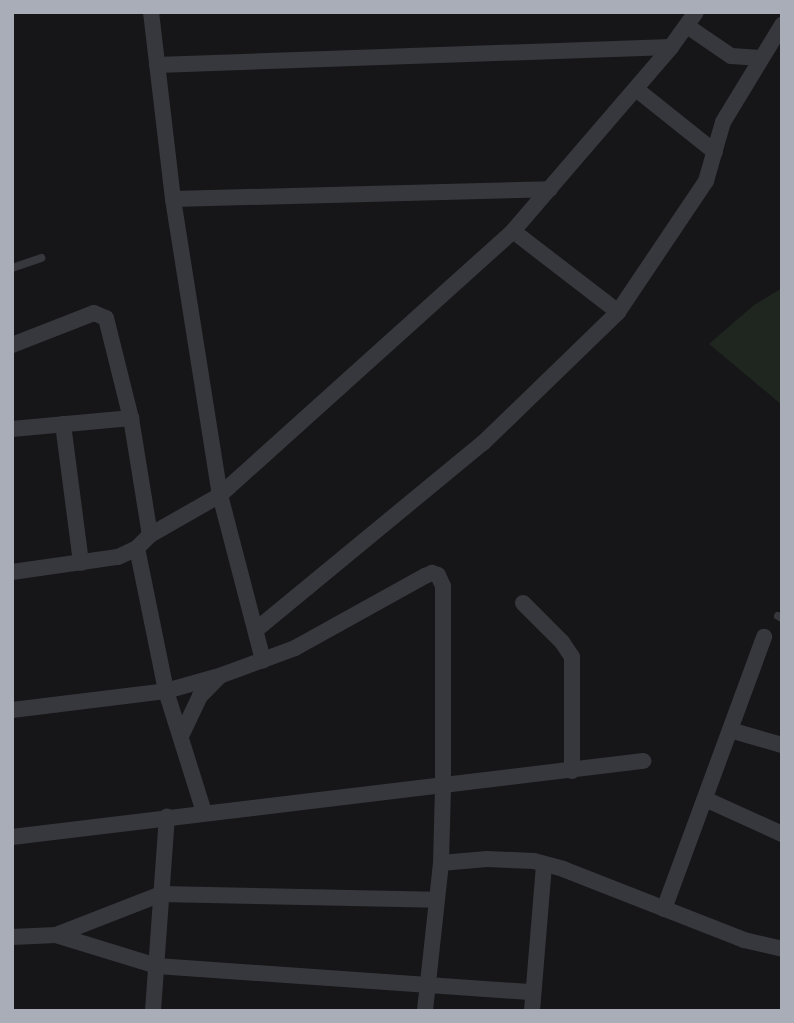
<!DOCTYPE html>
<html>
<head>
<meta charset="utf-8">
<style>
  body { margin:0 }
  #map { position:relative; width:794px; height:1023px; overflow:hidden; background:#161618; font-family:Overpass,sans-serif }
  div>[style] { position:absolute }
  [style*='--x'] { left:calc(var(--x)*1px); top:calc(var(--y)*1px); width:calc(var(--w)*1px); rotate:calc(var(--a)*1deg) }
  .green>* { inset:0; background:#1e261f }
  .service>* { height:8px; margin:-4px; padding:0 4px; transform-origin:4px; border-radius:4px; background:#37383d }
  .minor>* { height:16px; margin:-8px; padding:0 8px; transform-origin:8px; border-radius:8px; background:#37383d }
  span { translate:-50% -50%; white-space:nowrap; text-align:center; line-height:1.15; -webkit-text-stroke:5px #111113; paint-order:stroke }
  .frame { position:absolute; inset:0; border:14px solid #a8adb8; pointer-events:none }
</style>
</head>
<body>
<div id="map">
  <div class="green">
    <i style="clip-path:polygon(782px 288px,782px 405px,709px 344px,754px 305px)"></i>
  </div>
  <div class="service">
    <i style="--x:12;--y:268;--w:31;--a:-19"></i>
    <i style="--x:778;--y:616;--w:4;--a:27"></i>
  </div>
  <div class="minor">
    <i style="--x:151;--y:12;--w:188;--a:83.3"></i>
    <i style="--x:173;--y:199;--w:300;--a:81"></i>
    <i style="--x:220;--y:495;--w:171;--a:75.4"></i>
    <i style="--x:687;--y:26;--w:53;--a:34.3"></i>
    <i style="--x:731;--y:56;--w:30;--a:4"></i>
    <i style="--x:157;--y:65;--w:514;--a:-2.01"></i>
    <i style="--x:636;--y:89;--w:101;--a:38.6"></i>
    <i style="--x:173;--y:199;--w:377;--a:-1.5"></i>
    <i style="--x:513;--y:231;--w:133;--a:37.6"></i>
    <i style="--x:12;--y:345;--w:88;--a:-21.3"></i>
    <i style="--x:94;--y:313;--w:13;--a:23"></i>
    <i style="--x:106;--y:318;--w:103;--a:76"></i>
    <i style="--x:131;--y:418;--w:119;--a:80.8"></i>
    <i style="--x:63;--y:424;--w:140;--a:82.6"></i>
    <i style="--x:12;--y:429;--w:120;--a:-5.3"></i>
    <i style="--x:137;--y:548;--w:146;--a:78.5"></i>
    <i style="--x:166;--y:691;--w:127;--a:72.6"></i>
    <i style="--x:12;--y:572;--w:107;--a:-8.1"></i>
    <i style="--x:118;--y:557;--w:21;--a:-25"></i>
    <i style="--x:137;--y:548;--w:18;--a:-45"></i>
    <i style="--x:150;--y:535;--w:81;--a:-29.7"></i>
    <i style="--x:220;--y:495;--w:394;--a:-42"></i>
    <i style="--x:513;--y:231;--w:243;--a:-49.3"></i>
    <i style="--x:671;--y:47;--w:43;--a:-54.5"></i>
    <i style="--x:523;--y:603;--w:55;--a:45"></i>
    <i style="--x:562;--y:642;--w:18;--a:56"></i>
    <i style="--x:572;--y:657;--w:114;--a:90"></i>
    <i style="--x:257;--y:629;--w:293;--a:-39.5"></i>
    <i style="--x:483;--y:443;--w:188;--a:-44.1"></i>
    <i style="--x:618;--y:312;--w:158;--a:-56.1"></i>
    <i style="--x:706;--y:181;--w:61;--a:-73.9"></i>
    <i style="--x:723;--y:122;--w:114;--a:-58.7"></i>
    <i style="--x:12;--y:710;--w:155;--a:-7"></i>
    <i style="--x:166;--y:691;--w:58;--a:-15.9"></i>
    <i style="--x:222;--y:675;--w:78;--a:-20.3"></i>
    <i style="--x:295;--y:648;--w:149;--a:-29"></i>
    <i style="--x:425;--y:576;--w:8;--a:-23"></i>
    <i style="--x:432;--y:573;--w:6;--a:18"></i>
    <i style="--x:438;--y:575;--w:12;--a:66"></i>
    <i style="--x:443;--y:586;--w:201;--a:90"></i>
    <i style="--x:443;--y:787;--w:76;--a:91.5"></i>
    <i style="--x:441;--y:863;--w:149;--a:96.2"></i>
    <i style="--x:730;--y:730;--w:54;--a:16.1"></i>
    <i style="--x:181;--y:736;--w:44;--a:-64.6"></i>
    <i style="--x:200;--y:696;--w:28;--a:-45"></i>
    <i style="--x:705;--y:799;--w:85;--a:24.4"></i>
    <i style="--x:12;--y:837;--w:636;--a:-6.87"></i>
    <i style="--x:441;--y:863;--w:46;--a:-5"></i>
    <i style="--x:487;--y:859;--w:47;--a:2.4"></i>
    <i style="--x:534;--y:861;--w:30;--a:15"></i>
    <i style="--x:563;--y:869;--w:194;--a:21.4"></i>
    <i style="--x:744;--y:940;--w:39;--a:13"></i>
    <i style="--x:664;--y:909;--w:290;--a:-69.8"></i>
    <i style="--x:56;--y:935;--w:113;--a:-21.3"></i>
    <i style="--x:161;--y:894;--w:275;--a:1.2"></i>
    <i style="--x:12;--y:937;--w:44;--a:-2.6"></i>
    <i style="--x:56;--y:935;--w:106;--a:17.1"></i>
    <i style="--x:157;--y:966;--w:377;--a:4"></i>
    <i style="--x:153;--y:1011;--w:195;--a:-85.9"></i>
    <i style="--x:532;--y:1011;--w:147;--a:-85.3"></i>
  </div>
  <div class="frame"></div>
</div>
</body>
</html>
